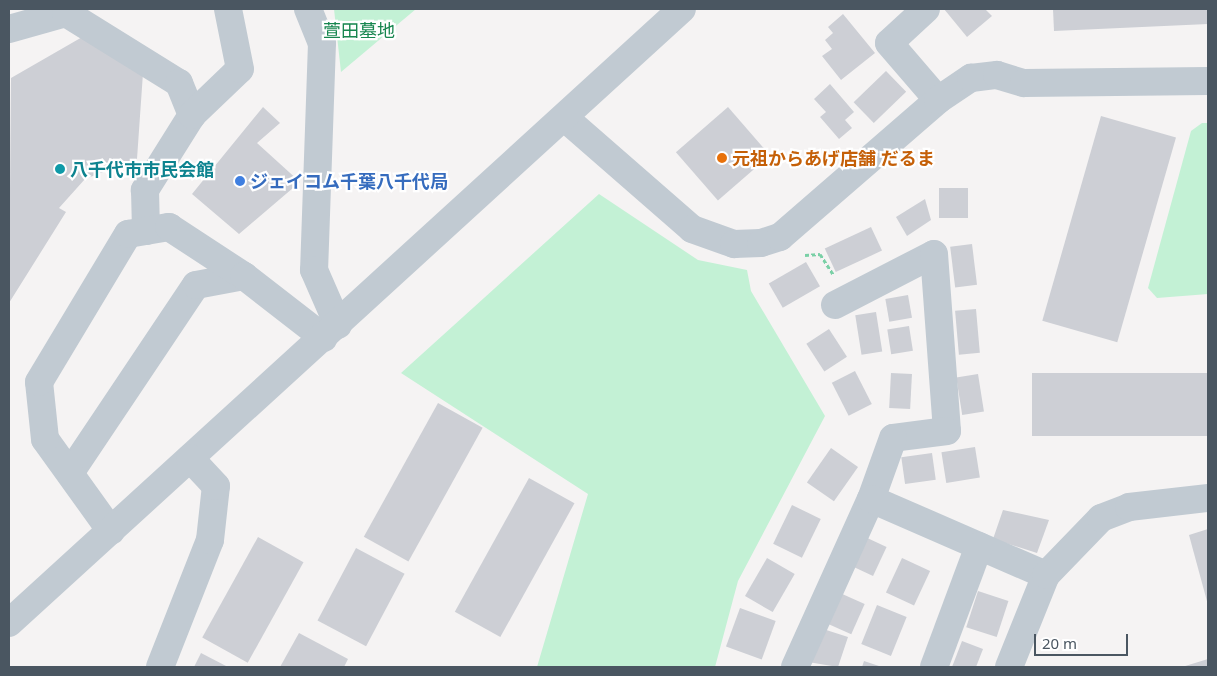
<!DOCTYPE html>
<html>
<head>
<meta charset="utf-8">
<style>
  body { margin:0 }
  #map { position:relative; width:1217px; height:676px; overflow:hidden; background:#f5f3f3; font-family:"Noto Sans","Noto Sans JP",sans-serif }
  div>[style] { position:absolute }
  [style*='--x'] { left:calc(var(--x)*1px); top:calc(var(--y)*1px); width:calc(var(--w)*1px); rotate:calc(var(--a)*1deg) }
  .green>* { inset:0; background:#c3f1d5 }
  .building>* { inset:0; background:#cdcfd5; transform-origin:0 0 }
  .path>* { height:3px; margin-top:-1.5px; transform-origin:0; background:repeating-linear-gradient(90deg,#7ad0a6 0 4px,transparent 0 6.5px) }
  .minor>* { height:28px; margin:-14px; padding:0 14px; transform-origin:14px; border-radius:14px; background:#c1cad2 }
  .dots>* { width:14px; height:14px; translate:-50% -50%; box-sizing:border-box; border:2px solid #fff; border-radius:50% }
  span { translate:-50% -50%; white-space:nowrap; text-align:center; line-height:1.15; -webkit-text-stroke:4.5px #fff; paint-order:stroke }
  .park-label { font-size:18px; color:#17864f }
  .food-label { font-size:18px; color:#c56008; font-weight:700 }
  .left { translate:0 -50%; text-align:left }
  .culture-label { font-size:18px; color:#0d838f; font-weight:700 }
  .shop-label { font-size:18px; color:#366cbe; font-weight:700 }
  .frame { position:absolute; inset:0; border:10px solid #4a5661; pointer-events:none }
  .scale { position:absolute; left:1034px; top:634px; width:94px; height:22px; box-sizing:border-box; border:2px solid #4a5661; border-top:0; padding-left:6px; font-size:15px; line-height:18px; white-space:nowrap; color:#4a5661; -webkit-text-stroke:4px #fff; paint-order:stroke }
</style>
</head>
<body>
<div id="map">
  <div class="green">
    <i style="clip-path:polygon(334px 9px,416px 9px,341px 72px)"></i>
    <i style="clip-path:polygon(1202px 123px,1208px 123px,1208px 294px,1157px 298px,1148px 288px,1191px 131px)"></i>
    <i style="clip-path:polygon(599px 194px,698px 260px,747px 270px,751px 291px,825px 416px,738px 581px,715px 667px,537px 667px,588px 494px,401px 373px)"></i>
  </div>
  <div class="building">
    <i style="clip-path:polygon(944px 9px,985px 9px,992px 16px,967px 37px)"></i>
    <i style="clip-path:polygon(1053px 9px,1208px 9px,1208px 24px,1054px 31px)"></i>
    <i style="clip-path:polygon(843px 14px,875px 53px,841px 80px,822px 56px,832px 49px,825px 40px,833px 33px,828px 27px)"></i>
    <i style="clip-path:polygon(84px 36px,143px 73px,137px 159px,85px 179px,59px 208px,66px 212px,9px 303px,11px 78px)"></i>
    <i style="left:886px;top:71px;width:29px;height:45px;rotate:46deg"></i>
    <i style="clip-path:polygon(830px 84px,854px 112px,845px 120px,852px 128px,839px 139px,820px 117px,826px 112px,814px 99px)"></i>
    <i style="clip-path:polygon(263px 107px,280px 123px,257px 143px,300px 182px,239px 234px,192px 194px)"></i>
    <i style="left:728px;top:107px;width:64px;height:69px;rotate:49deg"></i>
    <i style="left:1101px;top:116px;width:78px;height:213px;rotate:16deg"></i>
    <i style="left:968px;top:188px;width:30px;height:29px;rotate:90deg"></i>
    <i style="clip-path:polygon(925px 199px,931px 220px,907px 236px,896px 217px)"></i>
    <i style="left:871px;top:227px;width:26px;height:51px;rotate:65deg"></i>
    <i style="left:972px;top:244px;width:41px;height:22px;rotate:83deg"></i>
    <i style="left:806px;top:262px;width:28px;height:43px;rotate:60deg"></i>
    <i style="left:908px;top:295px;width:23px;height:23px;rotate:80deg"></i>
    <i style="left:976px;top:309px;width:44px;height:21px;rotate:85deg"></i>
    <i style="left:876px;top:312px;width:40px;height:21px;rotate:81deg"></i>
    <i style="left:909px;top:326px;width:25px;height:22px;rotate:81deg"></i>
    <i style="left:829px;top:329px;width:33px;height:27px;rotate:57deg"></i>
    <i style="left:855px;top:371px;width:37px;height:26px;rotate:63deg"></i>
    <i style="left:891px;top:373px;width:21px;height:35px;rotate:3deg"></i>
    <i style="left:1208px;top:373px;width:63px;height:176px;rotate:90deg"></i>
    <i style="left:978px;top:374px;width:38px;height:22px;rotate:81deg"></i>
    <i style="left:438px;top:403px;width:51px;height:153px;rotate:29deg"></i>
    <i style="left:975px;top:447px;width:31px;height:34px;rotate:81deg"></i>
    <i style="left:831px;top:448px;width:33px;height:42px;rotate:35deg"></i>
    <i style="left:932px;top:453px;width:27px;height:31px;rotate:82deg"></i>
    <i style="left:529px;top:478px;width:52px;height:153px;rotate:29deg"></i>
    <i style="left:792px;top:505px;width:32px;height:43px;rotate:26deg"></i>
    <i style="clip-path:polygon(1003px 510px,1049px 520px,1037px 553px,993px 539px)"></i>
    <i style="clip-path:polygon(1208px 529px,1208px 605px,1189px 535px)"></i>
    <i style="left:863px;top:536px;width:26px;height:32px;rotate:25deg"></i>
    <i style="left:258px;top:537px;width:52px;height:115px;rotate:29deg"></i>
    <i style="left:356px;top:548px;width:55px;height:82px;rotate:28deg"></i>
    <i style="left:767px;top:558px;width:32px;height:44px;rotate:30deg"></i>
    <i style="left:902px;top:558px;width:31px;height:38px;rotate:25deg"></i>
    <i style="left:978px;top:591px;width:32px;height:38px;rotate:18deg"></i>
    <i style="left:840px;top:593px;width:27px;height:33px;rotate:24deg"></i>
    <i style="left:877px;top:605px;width:32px;height:42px;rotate:22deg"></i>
    <i style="left:740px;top:608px;width:38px;height:41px;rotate:20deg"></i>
    <i style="clip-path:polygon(820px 628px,848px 637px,838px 667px,808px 662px)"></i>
    <i style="clip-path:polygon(299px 633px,348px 659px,344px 667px,280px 667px)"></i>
    <i style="clip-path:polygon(962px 641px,983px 649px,976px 667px,952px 667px)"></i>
    <i style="clip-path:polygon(201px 653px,228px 667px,194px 667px)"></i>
    <i style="clip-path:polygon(1208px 659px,1208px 667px,1182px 667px)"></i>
    <i style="clip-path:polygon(864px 661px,882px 667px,862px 667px)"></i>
  </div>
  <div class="path">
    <i style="--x:805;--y:255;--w:15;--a:-4"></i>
    <i style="--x:820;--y:254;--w:24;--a:57"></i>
  </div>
  <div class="minor">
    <i style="--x:308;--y:9;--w:37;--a:68"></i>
    <i style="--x:322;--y:43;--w:227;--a:92"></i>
    <i style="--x:314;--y:270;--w:60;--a:66.4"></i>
    <i style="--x:926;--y:9;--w:50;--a:137.4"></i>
    <i style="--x:889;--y:43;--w:75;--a:49.3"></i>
    <i style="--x:9;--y:29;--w:59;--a:-15.7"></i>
    <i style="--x:66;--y:13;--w:133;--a:31.8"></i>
    <i style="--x:179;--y:83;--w:35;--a:68"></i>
    <i style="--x:192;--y:115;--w:89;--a:122.1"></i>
    <i style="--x:145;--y:190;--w:41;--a:88.6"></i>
    <i style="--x:192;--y:115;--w:66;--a:-43.8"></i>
    <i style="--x:240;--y:69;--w:61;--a:-101.3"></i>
    <i style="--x:566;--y:119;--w:167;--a:41.1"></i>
    <i style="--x:692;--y:229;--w:45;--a:19.7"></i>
    <i style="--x:734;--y:244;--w:27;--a:-2"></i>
    <i style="--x:761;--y:243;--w:20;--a:-18"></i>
    <i style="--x:780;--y:237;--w:209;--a:-40.9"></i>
    <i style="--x:938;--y:100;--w:40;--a:-34"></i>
    <i style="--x:971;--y:78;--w:26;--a:-7"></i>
    <i style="--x:997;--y:75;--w:28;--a:17"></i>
    <i style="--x:1024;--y:83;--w:184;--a:-0.6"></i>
    <i style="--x:835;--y:305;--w:111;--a:-27.3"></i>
    <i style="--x:934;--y:254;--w:177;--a:85.8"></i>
    <i style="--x:947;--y:431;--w:54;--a:172.6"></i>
    <i style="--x:893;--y:438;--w:65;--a:109.8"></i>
    <i style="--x:70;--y:473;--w:226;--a:-56.2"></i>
    <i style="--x:196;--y:285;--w:49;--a:-10.6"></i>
    <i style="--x:111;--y:531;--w:113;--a:-125.7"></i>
    <i style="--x:45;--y:439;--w:57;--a:-96"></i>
    <i style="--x:39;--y:382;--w:173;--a:-59"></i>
    <i style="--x:128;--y:234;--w:42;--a:-9.7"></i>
    <i style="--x:169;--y:227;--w:90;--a:33.2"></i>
    <i style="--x:244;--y:276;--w:101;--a:37.8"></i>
    <i style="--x:9;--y:623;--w:911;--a:-42.38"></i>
    <i style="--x:160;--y:667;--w:136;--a:-68.5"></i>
    <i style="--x:210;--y:540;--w:54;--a:-83.7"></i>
    <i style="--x:216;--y:486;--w:38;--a:-133"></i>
    <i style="--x:795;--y:667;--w:184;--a:-65.7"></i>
    <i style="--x:871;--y:499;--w:191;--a:23.5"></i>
    <i style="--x:934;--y:667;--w:129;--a:-69.6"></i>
    <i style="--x:1009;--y:667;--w:99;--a:-68.1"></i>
    <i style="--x:1046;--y:575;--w:79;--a:-46"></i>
    <i style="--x:1101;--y:518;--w:30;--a:-21"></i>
    <i style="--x:1129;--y:507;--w:80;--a:-6.5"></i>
  </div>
  <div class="dots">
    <i style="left:722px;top:158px;background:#e8710a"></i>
    <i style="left:60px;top:169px;background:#0f9aa8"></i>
    <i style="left:240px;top:181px;background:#3f7fe0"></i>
  </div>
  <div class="park-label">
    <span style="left:359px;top:30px">萱田墓地</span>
  </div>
  <div class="food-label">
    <span class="left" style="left:732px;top:158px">元祖からあげ店舗 だるま</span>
  </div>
  <div class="culture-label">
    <span class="left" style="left:70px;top:169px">八千代市市民会館</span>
  </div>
  <div class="shop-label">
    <span class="left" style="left:250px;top:181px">ジェイコム千葉八千代局</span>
  </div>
  <div class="frame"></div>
  <div class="scale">20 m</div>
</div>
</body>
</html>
